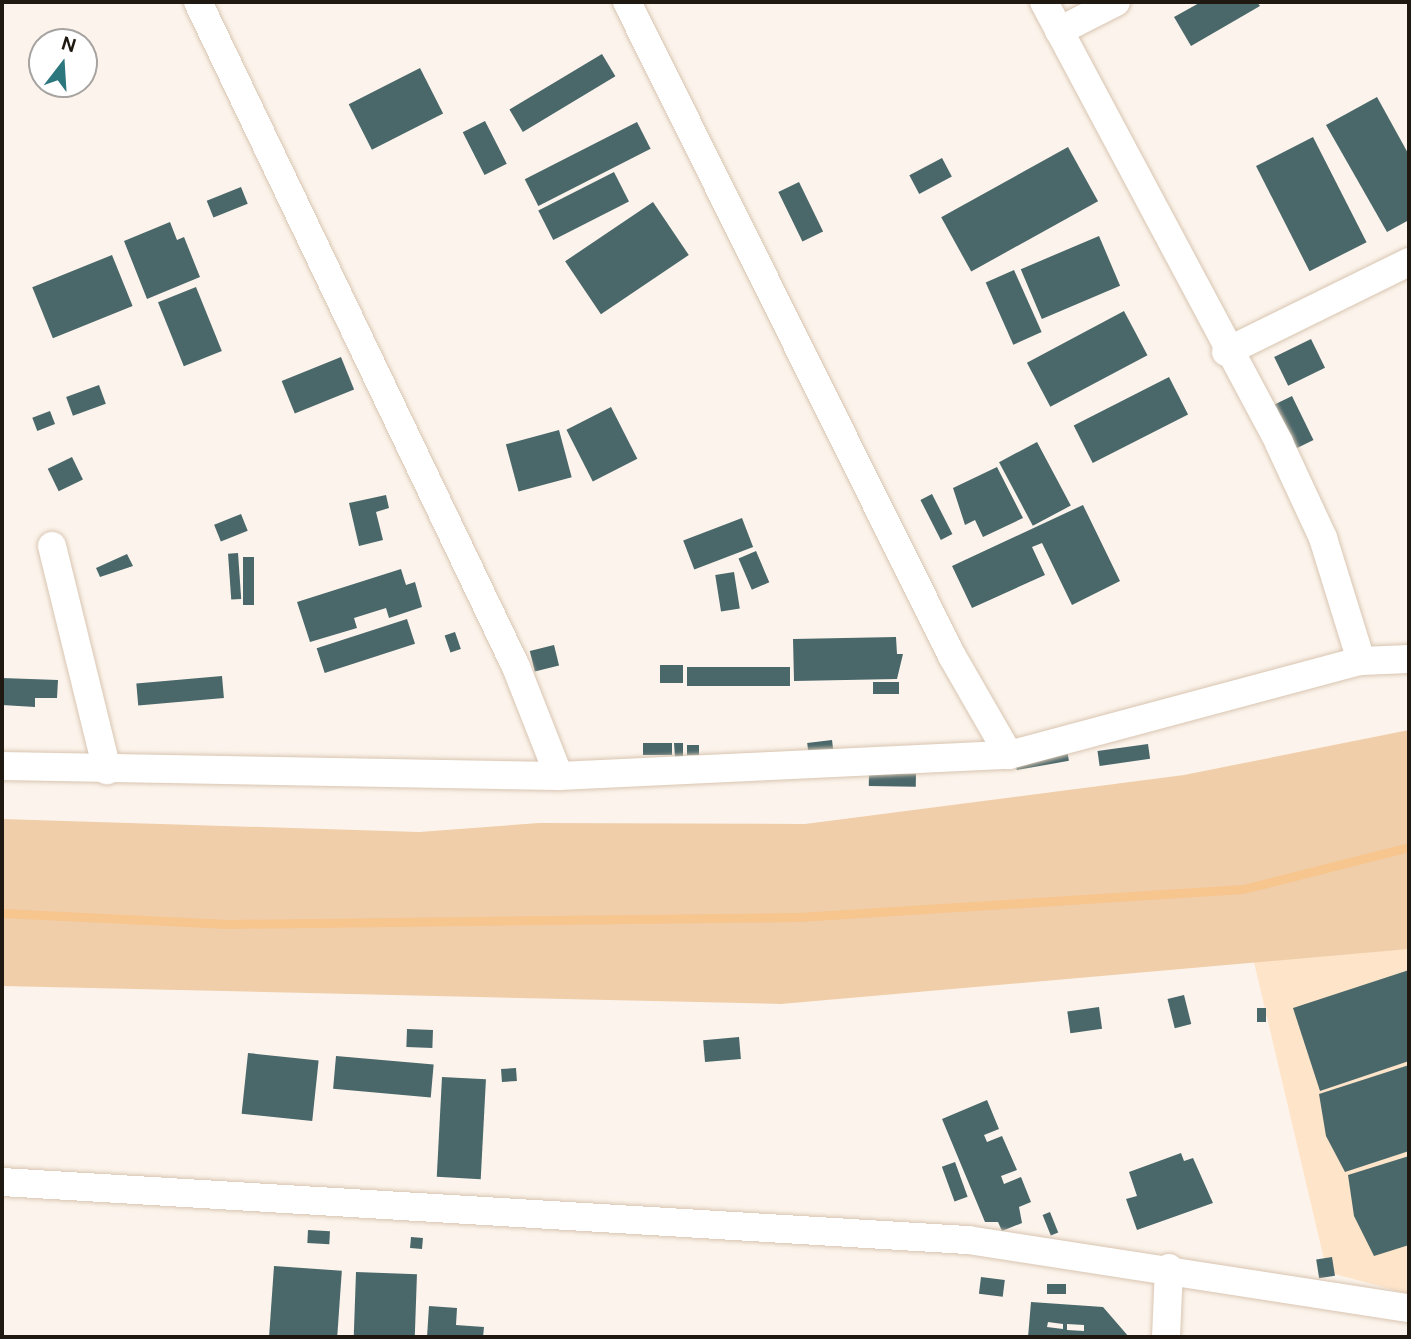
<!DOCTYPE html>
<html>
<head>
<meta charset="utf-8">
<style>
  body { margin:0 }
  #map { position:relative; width:1411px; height:1339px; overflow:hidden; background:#fcf4ec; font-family:"DM Sans",sans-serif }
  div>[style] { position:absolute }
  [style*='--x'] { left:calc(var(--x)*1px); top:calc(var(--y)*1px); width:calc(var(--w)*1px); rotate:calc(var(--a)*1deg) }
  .built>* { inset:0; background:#fee5ca }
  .green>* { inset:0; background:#f0ceaa }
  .stream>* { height:9px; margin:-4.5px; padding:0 4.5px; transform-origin:4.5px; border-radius:4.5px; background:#f7c58e }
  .building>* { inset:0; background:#4a676a; transform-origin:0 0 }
  .roads { filter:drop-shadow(0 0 2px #d8c5b1) drop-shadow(0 0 2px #d8c5b1) }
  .minor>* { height:28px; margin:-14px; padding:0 14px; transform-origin:14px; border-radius:14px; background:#fff }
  span { translate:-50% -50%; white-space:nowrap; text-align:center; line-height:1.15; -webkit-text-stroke:7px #fff; paint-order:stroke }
  .frame { position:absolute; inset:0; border:4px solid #201912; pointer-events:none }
  .north { position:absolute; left:28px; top:28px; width:70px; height:70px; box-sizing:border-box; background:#fff; border:2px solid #a6a3a0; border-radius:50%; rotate:17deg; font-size:19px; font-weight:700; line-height:28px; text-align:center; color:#201912 }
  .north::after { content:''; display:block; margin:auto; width:24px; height:32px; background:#2c767d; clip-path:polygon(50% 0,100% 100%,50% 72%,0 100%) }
</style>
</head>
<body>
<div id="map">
  <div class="built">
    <i style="clip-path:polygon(1409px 949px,1409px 1294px,1327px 1272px,1253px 958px)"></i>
  </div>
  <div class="green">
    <i style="clip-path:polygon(1409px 730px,1409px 949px,781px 1004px,2px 986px,2px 819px,419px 832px,539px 823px,805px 824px,1184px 775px)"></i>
  </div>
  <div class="stream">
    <i style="--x:2;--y:913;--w:221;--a:2.8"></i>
    <i style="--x:223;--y:924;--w:576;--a:-0.7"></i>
    <i style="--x:799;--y:917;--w:445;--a:-3.6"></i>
    <i style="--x:1243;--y:889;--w:171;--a:-14.2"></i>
  </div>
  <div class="building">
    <i style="clip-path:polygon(1201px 2px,1257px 2px,1260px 6px,1191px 46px,1174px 17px)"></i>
    <i style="left:602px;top:54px;width:26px;height:108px;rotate:59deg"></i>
    <i style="left:420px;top:68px;width:51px;height:80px;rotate:63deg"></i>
    <i style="clip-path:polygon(1377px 97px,1409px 155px,1409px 220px,1387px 232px,1326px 125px)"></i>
    <i style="left:485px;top:121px;width:48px;height:25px;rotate:63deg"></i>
    <i style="left:637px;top:122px;width:30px;height:126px;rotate:63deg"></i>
    <i style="left:1313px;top:137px;width:118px;height:64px;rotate:63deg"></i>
    <i style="left:1068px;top:147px;width:62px;height:145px;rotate:61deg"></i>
    <i style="left:942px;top:158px;width:21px;height:37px;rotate:62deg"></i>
    <i style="left:614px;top:172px;width:33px;height:85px;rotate:63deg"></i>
    <i style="left:799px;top:182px;width:55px;height:23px;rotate:64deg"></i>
    <i style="left:241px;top:187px;width:18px;height:37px;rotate:68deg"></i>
    <i style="left:653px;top:202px;width:64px;height:106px;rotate:56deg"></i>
    <i style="clip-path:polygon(170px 222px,177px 240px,184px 237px,200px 277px,147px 299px,124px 241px)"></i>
    <i style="left:1099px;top:236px;width:54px;height:85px;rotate:67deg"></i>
    <i style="left:112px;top:255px;width:55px;height:86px;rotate:68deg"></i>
    <i style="left:1014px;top:270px;width:68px;height:31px;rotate:66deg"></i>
    <i style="left:196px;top:287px;width:69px;height:41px;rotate:68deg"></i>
    <i style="left:1124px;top:311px;width:50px;height:110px;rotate:62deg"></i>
    <i style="left:1311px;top:339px;width:32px;height:41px;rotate:64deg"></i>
    <i style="left:341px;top:357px;width:35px;height:64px;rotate:68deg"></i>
    <i style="left:1169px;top:377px;width:42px;height:107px;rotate:63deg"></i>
    <i style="left:99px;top:385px;width:20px;height:35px;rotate:70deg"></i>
    <i style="left:1292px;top:396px;width:49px;height:25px;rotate:64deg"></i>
    <i style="left:611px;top:407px;width:58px;height:50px;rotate:63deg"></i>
    <i style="left:50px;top:411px;width:14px;height:19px;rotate:69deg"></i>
    <i style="left:559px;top:430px;width:49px;height:55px;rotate:75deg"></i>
    <i style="left:1037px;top:442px;width:72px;height:43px;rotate:62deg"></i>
    <i style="left:72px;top:457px;width:25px;height:27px;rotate:64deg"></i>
    <i style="clip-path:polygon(997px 467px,1023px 518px,983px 537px,975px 520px,965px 525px,953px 488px)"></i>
    <i style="left:932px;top:494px;width:45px;height:13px;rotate:63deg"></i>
    <i style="clip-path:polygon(386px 495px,389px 508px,376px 512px,383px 540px,359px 546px,349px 503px)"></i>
    <i style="clip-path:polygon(1083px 505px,1120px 581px,1072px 605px,1042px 543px,1032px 547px,1045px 575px,972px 608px,952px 566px)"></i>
    <i style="left:241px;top:514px;width:18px;height:29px;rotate:68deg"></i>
    <i style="left:742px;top:518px;width:31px;height:63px;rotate:69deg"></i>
    <i style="left:756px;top:551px;width:34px;height:19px;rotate:67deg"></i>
    <i style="left:238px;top:553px;width:46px;height:10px;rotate:86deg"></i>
    <i style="clip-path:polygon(127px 554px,133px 566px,100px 577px,96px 568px)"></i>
    <i style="left:243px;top:557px;width:11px;height:48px"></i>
    <i style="clip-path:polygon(401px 569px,406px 585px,415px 582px,422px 607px,389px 618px,386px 608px,354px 618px,357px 628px,310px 642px,297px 602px)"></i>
    <i style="left:734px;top:572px;width:37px;height:19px;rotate:81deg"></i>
    <i style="left:407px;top:619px;width:26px;height:95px;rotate:72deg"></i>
    <i style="left:455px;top:632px;width:18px;height:11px;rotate:71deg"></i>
    <i style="clip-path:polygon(896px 637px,897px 654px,903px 654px,897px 679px,794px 681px,793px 639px)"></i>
    <i style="left:554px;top:645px;width:21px;height:25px;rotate:76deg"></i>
    <i style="left:660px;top:665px;width:23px;height:18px"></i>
    <i style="left:790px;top:667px;width:19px;height:103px;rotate:90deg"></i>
    <i style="left:222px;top:676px;width:22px;height:86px;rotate:85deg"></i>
    <i style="clip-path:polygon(2px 678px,58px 680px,57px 698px,35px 698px,35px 707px,2px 705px)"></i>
    <i style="left:873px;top:682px;width:26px;height:12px"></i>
    <i style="left:832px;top:740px;width:16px;height:25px;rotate:83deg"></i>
    <i style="left:643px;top:743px;width:29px;height:12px"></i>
    <i style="clip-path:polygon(674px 743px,683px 743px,683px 758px,675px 757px)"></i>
    <i style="left:1148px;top:744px;width:15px;height:51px;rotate:82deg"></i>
    <i style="left:699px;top:745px;width:10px;height:12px;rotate:90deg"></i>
    <i style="left:1067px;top:750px;width:11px;height:53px;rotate:80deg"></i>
    <i style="left:869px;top:773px;width:47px;height:13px;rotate:1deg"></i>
    <i style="clip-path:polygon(1409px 970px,1409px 1061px,1320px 1091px,1293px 1008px)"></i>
    <i style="left:1184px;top:995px;width:30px;height:17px;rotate:76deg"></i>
    <i style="left:1099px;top:1007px;width:22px;height:32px;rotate:82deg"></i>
    <i style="left:1257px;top:1008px;width:9px;height:14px"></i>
    <i style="left:407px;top:1029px;width:26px;height:18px;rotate:2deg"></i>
    <i style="left:739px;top:1037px;width:22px;height:36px;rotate:85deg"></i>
    <i style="left:248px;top:1053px;width:71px;height:61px;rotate:6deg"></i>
    <i style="left:336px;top:1056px;width:98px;height:33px;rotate:5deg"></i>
    <i style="clip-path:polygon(1409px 1065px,1409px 1151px,1345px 1172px,1326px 1136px,1319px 1094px)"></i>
    <i style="left:516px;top:1068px;width:13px;height:15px;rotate:86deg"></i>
    <i style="left:442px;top:1077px;width:44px;height:100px;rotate:3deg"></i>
    <i style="clip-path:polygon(987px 1100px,999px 1129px,984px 1135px,987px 1142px,1002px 1136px,1017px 1170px,1001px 1176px,1004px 1184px,1021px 1177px,1031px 1202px,1019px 1207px,1022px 1223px,1002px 1231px,998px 1222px,985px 1222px,942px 1119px)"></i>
    <i style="clip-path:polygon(1181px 1153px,1184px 1161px,1193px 1158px,1213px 1203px,1137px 1230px,1126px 1199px,1137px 1196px,1129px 1172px)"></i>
    <i style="clip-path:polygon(1409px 1156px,1409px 1245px,1374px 1256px,1354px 1216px,1348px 1175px)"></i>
    <i style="left:955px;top:1162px;width:37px;height:14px;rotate:70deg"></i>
    <i style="left:1050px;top:1212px;width:22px;height:8px;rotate:68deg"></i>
    <i style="left:308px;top:1230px;width:22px;height:13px;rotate:3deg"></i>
    <i style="left:411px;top:1237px;width:12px;height:11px;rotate:5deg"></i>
    <i style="left:1332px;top:1257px;width:19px;height:16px;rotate:81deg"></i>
    <i style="left:274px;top:1266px;width:68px;height:71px;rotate:4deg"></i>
    <i style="left:356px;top:1272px;width:61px;height:65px;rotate:2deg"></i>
    <i style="left:981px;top:1277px;width:24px;height:17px;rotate:7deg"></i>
    <i style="left:1047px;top:1284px;width:19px;height:10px"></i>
    <i style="clip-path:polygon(evenodd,1031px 1302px,1103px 1307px,1129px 1337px,1028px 1337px,1031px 1302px,1048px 1322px,1063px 1324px,1063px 1329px,1047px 1327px,1048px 1322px,1031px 1302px,1067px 1324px,1084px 1325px,1084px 1331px,1067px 1330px,1067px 1324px)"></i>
    <i style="clip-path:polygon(429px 1306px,457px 1308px,456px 1325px,484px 1327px,483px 1337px,427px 1337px)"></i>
  </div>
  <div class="roads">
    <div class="minor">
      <i style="--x:198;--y:2;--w:737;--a:64.44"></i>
      <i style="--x:516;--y:667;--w:117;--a:68.5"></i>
      <i style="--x:627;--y:2;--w:730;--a:63.58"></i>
      <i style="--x:952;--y:656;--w:114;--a:60.1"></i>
      <i style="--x:1044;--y:2;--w:500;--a:61.9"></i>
      <i style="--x:1279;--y:443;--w:105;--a:65.1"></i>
      <i style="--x:1323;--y:538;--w:129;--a:72.8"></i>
      <i style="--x:1059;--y:31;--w:64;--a:-27"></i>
      <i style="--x:1226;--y:352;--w:204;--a:-26.2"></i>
      <i style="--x:52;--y:546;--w:231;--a:76.2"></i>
      <i style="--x:2;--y:766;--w:557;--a:1.03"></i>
      <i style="--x:559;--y:776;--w:450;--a:-2.7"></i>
      <i style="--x:1009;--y:755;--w:364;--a:-15"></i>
      <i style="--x:1361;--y:661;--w:48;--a:-2.4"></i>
      <i style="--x:2;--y:1182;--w:968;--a:3.44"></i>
      <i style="--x:968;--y:1240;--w:446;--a:8.8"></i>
      <i style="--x:1166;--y:1337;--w:69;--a:-87.5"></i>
    </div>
  </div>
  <div class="frame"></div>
  <div class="north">N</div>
</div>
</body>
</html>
